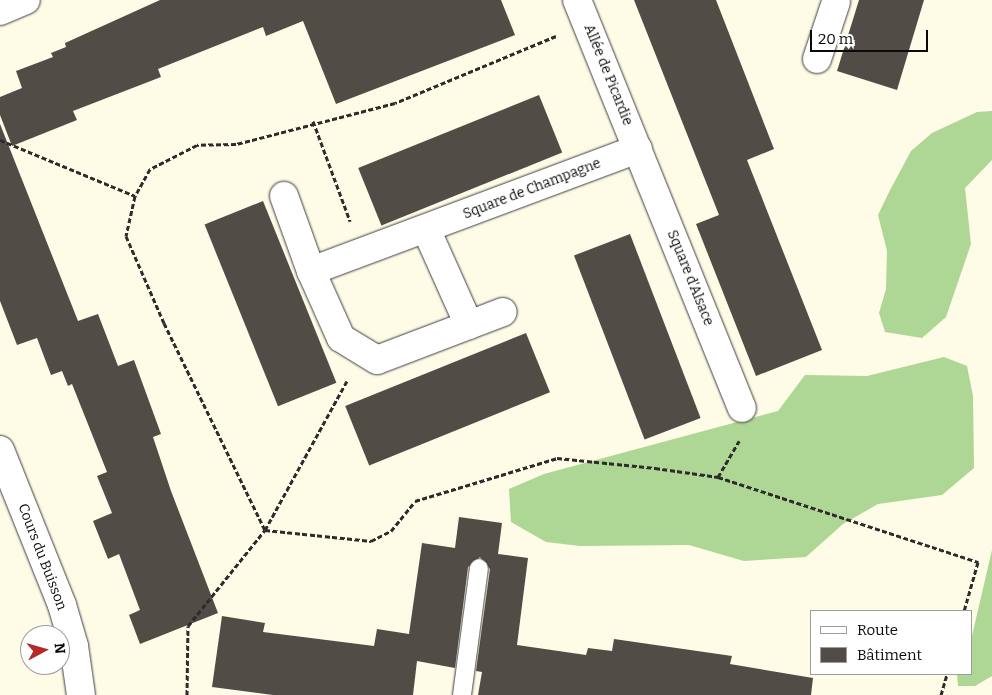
<!DOCTYPE html>
<html>
<head>
<meta charset="utf-8">
<style>
  body { margin:0 }
  #map { position:relative; width:992px; height:695px; overflow:hidden; background:#fefbe7; font-family:Bitter,serif }
  div>[style] { position:absolute }
  [style*='--x'] { left:calc(var(--x)*1px); top:calc(var(--y)*1px); width:calc(var(--w)*1px); rotate:calc(var(--a)*1deg) }
  .forest>* { inset:0; background:#aed694 }
  .building>* { inset:0; background:#524c47; transform-origin:0 0 }
  .path>* { height:3px; margin-top:-1.5px; transform-origin:0; background:repeating-linear-gradient(90deg,#2c2c2c 0 5px,transparent 0 7.5px) }
  .roads { filter:drop-shadow(0 0 1px #3d3d3d) drop-shadow(0 0 1px #3d3d3d) }
  .service>* { height:18px; margin:-9px; padding:0 9px; transform-origin:9px; border-radius:9px; background:#fff }
  .minor>* { height:28px; margin:-14px; padding:0 14px; transform-origin:14px; border-radius:14px; background:#fff }
  span { translate:-50% -50%; white-space:nowrap; text-align:center; line-height:1.15; -webkit-text-stroke:5px #fff; paint-order:stroke }
  .street-label { font-size:14px; color:#0a0a0a }
  .legend { position:absolute; left:810px; top:610px; width:162px; height:65px; box-sizing:border-box; background:#fff; border:1px solid #9d9d9d; margin:0; padding:6px 9px; list-style:none; font-size:15px; color:#0a0a0a }
  .legend li { display:flex; align-items:center; gap:10px; height:25px }
  .legend b { width:25px; border:1px solid #9d9d9d }
  .north { position:absolute; left:20px; top:625px; width:50px; height:50px; box-sizing:border-box; background:#fff; border:1px solid #9d9d9d; border-radius:50%; rotate:84deg; font-size:14px; font-weight:700; line-height:20px; text-align:center; color:#0a0a0a }
  .north::after { content:''; display:block; margin:auto; width:18px; height:22px; background:#b32a29; clip-path:polygon(50% 0,100% 100%,50% 72%,0 100%) }
  .scale { position:absolute; left:810px; top:30px; width:118px; height:22px; box-sizing:border-box; border:2px solid #0a0a0a; border-top:0; padding-left:6px; font-size:15px; line-height:18px; white-space:nowrap; color:#0a0a0a; -webkit-text-stroke:4px #fff; paint-order:stroke }
</style>
</head>
<body>
<div id="map">
  <div class="forest">
    <i style="clip-path:polygon(992px 111px,992px 160px,965px 188px,971px 244px,946px 317px,922px 338px,885px 332px,879px 313px,886px 289px,887px 251px,878px 215px,889px 192px,911px 151px,932px 133px,977px 112px)"></i>
    <i style="clip-path:polygon(944px 357px,967px 366px,973px 396px,974px 468px,942px 495px,878px 504px,843px 524px,806px 557px,744px 561px,689px 545px,580px 546px,546px 542px,511px 522px,509px 489px,544px 474px,778px 411px,805px 375px,867px 376px)"></i>
    <i style="clip-path:polygon(992px 550px,992px 676px,975px 686px,958px 686px,957px 674px,971px 674px,971px 640px)"></i>
  </div>
  <div class="building">
    <i style="clip-path:polygon(160px 0,501px 0,515px 35px,336px 104px,303px 21px,266px 36px,263px 27px,158px 69px,161px 77px,73px 111px,77px 120px,12px 146px,0 115px,0 97px,22px 88px,16px 71px,53px 57px,51px 53px,66px 47px,65px 43px)"></i>
    <i style="clip-path:polygon(634px 0,716px 0,774px 149px,747px 160px,822px 350px,756px 376px,696px 224px,719px 215px)"></i>
    <i style="clip-path:polygon(859px 0,924px 0,897px 90px,837px 71px)"></i>
    <i style="left:539px;top:95px;width:62px;height:195px;rotate:68deg"></i>
    <i style="clip-path:polygon(0 124px,78px 321px,98px 314px,118px 366px,134px 360px,161px 434px,153px 437px,171px 491px,218px 613px,140px 644px,129px 615px,140px 610px,119px 554px,108px 559px,93px 521px,112px 513px,97px 476px,107px 472px,72px 384px,68px 386px,62px 371px,51px 375px,37px 338px,17px 345px,0 301px)"></i>
    <i style="left:263px;top:201px;width:196px;height:63px;rotate:68deg"></i>
    <i style="left:630px;top:234px;width:197px;height:60px;rotate:69deg"></i>
    <i style="left:526px;top:333px;width:64px;height:195px;rotate:68deg"></i>
    <i style="clip-path:polygon(459px 517px,502px 523px,498px 554px,528px 558px,517px 645px,586px 655px,588px 648px,612px 651px,614px 639px,732px 656px,730px 664px,813px 678px,811px 695px,478px 695px,482px 672px,476px 671px,490px 569px,480px 557px,468px 567px,455px 668px,417px 661px,413px 695px,273px 695px,212px 687px,222px 616px,265px 623px,263px 632px,374px 646px,377px 629px,409px 634px,422px 543px,455px 548px)"></i>
  </div>
  <div class="path">
    <i style="--x:556;--y:36;--w:174;--a:157.4"></i>
    <i style="--x:395;--y:103;--w:164;--a:165.5"></i>
    <i style="--x:236;--y:144;--w:39;--a:179"></i>
    <i style="--x:197;--y:145;--w:53;--a:152.9"></i>
    <i style="--x:150;--y:169;--w:31;--a:119"></i>
    <i style="--x:135;--y:196;--w:41;--a:102.7"></i>
    <i style="--x:126;--y:236;--w:95;--a:66.4"></i>
    <i style="--x:164;--y:323;--w:230;--a:64"></i>
    <i style="--x:265;--y:530;--w:107;--a:5.9"></i>
    <i style="--x:371;--y:541;--w:22;--a:-27"></i>
    <i style="--x:391;--y:531;--w:38;--a:-51"></i>
    <i style="--x:415;--y:501;--w:148;--a:-16.8"></i>
    <i style="--x:557;--y:458;--w:99;--a:5.8"></i>
    <i style="--x:655;--y:468;--w:64;--a:8.1"></i>
    <i style="--x:718;--y:477;--w:274;--a:18.1"></i>
    <i style="--x:978;--y:562;--w:51;--a:105.9"></i>
    <i style="--x:313;--y:121;--w:107;--a:69.7"></i>
    <i style="--x:0;--y:140;--w:146;--a:22.5"></i>
    <i style="--x:718;--y:477;--w:42;--a:-59.7"></i>
    <i style="--x:187;--y:695;--w:69;--a:-89.2"></i>
    <i style="--x:188;--y:626;--w:123;--a:-51.3"></i>
    <i style="--x:265;--y:530;--w:170;--a:-61.2"></i>
    <i style="--x:941;--y:695;--w:22;--a:-74"></i>
  </div>
  <div class="roads">
    <div class="service">
      <i style="--x:462;--y:695;--w:128;--a:-82.4"></i>
    </div>
    <div class="minor">
      <i style="--x:577;--y:0;--w:440;--a:68"></i>
      <i style="--x:0;--y:11;--w:28;--a:-23"></i>
      <i style="--x:817;--y:59;--w:60;--a:-71.6"></i>
      <i style="--x:284;--y:196;--w:80;--a:70.2"></i>
      <i style="--x:426;--y:229;--w:105;--a:65.9"></i>
      <i style="--x:469;--y:325;--w:98;--a:159.2"></i>
      <i style="--x:377;--y:360;--w:42;--a:-148.6"></i>
      <i style="--x:341;--y:338;--w:73;--a:-114.1"></i>
      <i style="--x:311;--y:271;--w:349;--a:-20.5"></i>
      <i style="--x:469;--y:325;--w:36;--a:-21"></i>
      <i style="--x:0;--y:450;--w:167;--a:68.2"></i>
      <i style="--x:62;--y:605;--w:43;--a:73.7"></i>
      <i style="--x:74;--y:646;--w:49;--a:81.9"></i>
    </div>
  </div>
  <div class="street-label">
    <span style="left:608px;top:75px;rotate:68deg">Allée de Picardie</span>
    <span style="left:532px;top:189px;rotate:-21deg">Square de Champagne</span>
    <span style="left:690px;top:278px;rotate:68deg">Square d'Alsace</span>
    <span style="left:42px;top:557px;rotate:69deg">Cours du Buisson</span>
  </div>
  <ul class="legend">
  <li><b style="height:6px;background:#fff"></b>Route</li>
  <li><b style="height:14px;background:#524c47"></b>Bâtiment</li>
  </ul>
  <div class="north">N</div>
  <div class="scale">20 m</div>
</div>
</body>
</html>
